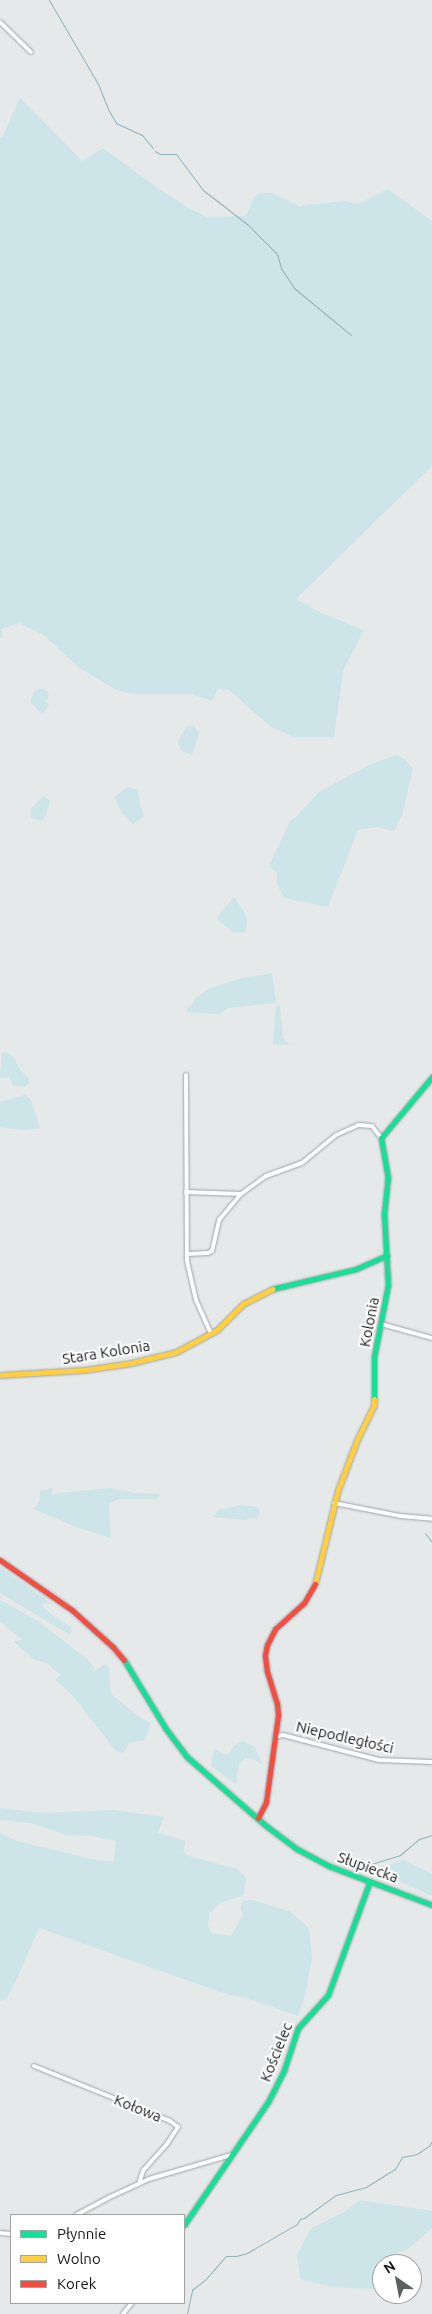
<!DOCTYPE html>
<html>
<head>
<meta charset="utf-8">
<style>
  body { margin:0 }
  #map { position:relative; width:432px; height:2314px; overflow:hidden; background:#e5e9ea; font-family:Ubuntu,sans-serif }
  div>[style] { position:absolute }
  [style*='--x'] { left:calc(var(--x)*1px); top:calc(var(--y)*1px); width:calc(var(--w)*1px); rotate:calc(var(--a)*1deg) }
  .green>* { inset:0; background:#cde4e9 }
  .stream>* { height:1px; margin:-0.5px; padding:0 0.5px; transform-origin:0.5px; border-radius:0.5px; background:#91b3ba }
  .roads { filter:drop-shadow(0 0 1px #a0a3a4) drop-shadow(0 0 1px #a0a3a4) }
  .street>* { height:4px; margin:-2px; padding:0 2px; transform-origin:2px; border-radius:2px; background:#fbfcfc }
  .fast>* { height:5px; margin:-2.5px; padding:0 2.5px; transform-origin:2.5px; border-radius:2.5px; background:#16e098 }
  .slow>* { height:5px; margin:-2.5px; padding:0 2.5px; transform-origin:2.5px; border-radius:2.5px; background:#ffcf43 }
  .jam>* { height:5px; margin:-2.5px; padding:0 2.5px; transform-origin:2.5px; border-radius:2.5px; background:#f24e42 }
  span { translate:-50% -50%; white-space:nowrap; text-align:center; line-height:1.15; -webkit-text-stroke:4px #fff; paint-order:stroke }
  .street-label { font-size:15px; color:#141617 }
  .legend { position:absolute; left:10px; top:2214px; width:175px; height:90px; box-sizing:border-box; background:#fff; border:1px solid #a1a2a2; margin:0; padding:6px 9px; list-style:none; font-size:15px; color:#141617 }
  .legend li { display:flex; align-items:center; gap:10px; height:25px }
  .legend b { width:25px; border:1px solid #a1a2a2 }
  .north { position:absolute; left:372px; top:2254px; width:50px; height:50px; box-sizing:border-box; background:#fff; border:1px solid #a1a2a2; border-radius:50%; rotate:327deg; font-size:14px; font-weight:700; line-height:20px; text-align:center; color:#141617 }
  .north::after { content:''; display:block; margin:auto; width:18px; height:22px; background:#5d6061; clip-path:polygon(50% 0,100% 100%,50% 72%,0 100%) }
</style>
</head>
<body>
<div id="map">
  <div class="green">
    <i style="clip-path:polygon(20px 98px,82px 161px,103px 148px,152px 184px,187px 207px,207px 217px,246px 216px,254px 197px,261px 193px,272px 193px,299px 206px,346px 201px,358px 204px,388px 189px,432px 221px,432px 466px,296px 599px,321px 613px,364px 630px,343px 671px,334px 737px,294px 737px,271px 727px,229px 690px,218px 689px,212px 701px,191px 694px,136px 694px,118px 691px,78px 667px,44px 635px,19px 623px,2px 629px,2px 638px,0 638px,0 137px,2px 137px)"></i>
    <i style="clip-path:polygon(40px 688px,47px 691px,49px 696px,46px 701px,49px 705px,42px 714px,30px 702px,33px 693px)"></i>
    <i style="clip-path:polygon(194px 725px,199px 732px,192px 755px,181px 751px,178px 741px,186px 727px)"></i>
    <i style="clip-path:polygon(396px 755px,406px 760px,413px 768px,402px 815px,394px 831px,377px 827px,358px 830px,328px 907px,284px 898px,277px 884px,277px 873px,269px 866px,290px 821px,298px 815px,319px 792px,369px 765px)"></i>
    <i style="clip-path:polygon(127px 787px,138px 790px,139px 801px,144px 816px,133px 824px,122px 813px,115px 797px)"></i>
    <i style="clip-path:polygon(43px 796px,50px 801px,46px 815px,42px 821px,31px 818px,30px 810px)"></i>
    <i style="clip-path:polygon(234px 897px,245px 913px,247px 922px,245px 933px,232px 932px,216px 918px)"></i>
    <i style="clip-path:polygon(272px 973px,276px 1003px,228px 1008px,219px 1014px,188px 1012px,187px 1010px,196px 998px,208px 989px,242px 978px)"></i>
    <i style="clip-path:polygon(276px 1006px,280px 1006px,283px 1038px,290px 1045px,273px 1045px)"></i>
    <i style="clip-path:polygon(2px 1053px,8px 1053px,14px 1057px,18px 1067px,29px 1079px,29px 1082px,25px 1087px,13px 1085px,9px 1077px,0 1078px)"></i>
    <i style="clip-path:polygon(25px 1095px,31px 1100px,40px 1128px,24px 1130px,0 1127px,0 1102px)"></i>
    <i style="clip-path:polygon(52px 1488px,52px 1494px,110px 1488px,135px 1493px,160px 1494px,157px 1499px,119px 1499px,109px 1504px,111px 1538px,76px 1527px,33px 1509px,39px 1502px,40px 1491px)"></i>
    <i style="clip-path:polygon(241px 1505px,258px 1507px,260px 1512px,258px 1517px,245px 1520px,213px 1517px,219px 1510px)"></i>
    <i style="clip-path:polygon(0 1567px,51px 1603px,41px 1604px,52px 1615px,71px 1627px,70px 1635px,0 1593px)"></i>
    <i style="clip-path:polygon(0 1600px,38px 1621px,87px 1659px,92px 1664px,95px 1671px,105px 1664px,109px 1668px,111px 1694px,142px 1719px,151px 1722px,145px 1740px,129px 1743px,123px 1753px,116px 1751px,73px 1696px,56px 1680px,60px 1675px,47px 1663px,35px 1660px,17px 1645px,14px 1641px,23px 1640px,0 1622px)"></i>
    <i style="clip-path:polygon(243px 1741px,254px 1746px,263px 1765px,253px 1759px,245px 1758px,239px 1764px,236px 1784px,211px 1766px,214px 1749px,228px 1755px,234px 1746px)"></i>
    <i style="clip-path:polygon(0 1808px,43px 1813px,114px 1810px,164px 1817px,158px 1833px,186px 1841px,183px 1852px,189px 1856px,237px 1869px,246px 1877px,244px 1895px,220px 1903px,210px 1913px,208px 1924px,211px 1933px,231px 1936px,243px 1915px,240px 1908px,244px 1901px,252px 1900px,289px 1911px,309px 1928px,312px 1958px,304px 1999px,298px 2016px,244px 1997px,229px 1995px,39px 1928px,14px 1985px,6px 1999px,0 2001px,0 1833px,17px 1841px,100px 1861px,114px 1861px,116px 1841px,93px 1836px,67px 1835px,31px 1823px,0 1820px)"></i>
    <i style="clip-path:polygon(403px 1860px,432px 1874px,432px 1896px,387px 1875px,379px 1868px)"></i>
    <i style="clip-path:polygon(360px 2200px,432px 2211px,432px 2228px,407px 2250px,394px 2254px,381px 2264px,374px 2274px,373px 2289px,333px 2287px,300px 2279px,297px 2255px,310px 2229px,344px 2212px)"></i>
  </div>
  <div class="stream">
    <i style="--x:49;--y:0;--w:97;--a:59.7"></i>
    <i style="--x:98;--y:84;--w:27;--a:68"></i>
    <i style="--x:108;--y:109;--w:16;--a:60"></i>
    <i style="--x:116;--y:123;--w:29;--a:25"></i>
    <i style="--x:142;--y:135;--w:17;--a:50"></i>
    <i style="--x:155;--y:151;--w:6;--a:31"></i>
    <i style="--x:160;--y:154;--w:16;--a:0"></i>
    <i style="--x:176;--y:154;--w:45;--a:53.1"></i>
    <i style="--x:203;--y:190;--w:56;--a:37.7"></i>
    <i style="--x:247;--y:224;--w:42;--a:45"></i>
    <i style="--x:277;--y:254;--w:15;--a:74"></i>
    <i style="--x:281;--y:268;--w:24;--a:57"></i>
    <i style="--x:294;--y:288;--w:74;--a:39.5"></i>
    <i style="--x:425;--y:1533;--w:11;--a:52"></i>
    <i style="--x:368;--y:1865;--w:34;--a:-17"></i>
    <i style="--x:400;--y:1855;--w:25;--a:-40"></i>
    <i style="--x:419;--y:1839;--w:14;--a:-17"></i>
    <i style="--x:187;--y:2314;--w:25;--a:-78"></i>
    <i style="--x:192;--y:2290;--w:16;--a:-38"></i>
    <i style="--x:205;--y:2280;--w:32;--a:-49"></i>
    <i style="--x:226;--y:2256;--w:10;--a:0"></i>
    <i style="--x:236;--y:2256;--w:11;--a:-15"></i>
    <i style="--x:247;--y:2253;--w:58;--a:-30.1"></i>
    <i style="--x:297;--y:2224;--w:6;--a:-59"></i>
    <i style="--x:300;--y:2219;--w:4;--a:-14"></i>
    <i style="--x:304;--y:2218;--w:39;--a:-36"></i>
    <i style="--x:336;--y:2195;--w:31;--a:-15"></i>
    <i style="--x:366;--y:2187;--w:34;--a:-32"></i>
    <i style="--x:395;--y:2169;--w:14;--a:-60"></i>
    <i style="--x:402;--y:2157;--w:15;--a:-11"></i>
    <i style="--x:417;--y:2154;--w:14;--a:-34"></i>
    <i style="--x:429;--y:2146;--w:6;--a:-59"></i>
  </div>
  <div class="roads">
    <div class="street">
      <i style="--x:0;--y:22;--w:43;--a:44.1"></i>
      <i style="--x:186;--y:1075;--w:186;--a:89.7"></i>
      <i style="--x:187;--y:1261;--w:40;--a:77"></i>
      <i style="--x:196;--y:1300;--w:36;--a:66"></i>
      <i style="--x:186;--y:1192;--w:55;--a:2.1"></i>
      <i style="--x:241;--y:1194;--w:31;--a:-36"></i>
      <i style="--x:266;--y:1176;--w:38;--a:-20"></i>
      <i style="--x:302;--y:1163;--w:44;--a:-39.5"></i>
      <i style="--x:336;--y:1135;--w:24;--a:-24"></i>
      <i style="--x:358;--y:1125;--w:14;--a:4"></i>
      <i style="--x:372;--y:1126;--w:15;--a:53"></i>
      <i style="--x:188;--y:1254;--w:20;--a:-3"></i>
      <i style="--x:208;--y:1253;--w:4;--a:-27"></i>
      <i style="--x:212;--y:1251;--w:32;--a:-77"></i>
      <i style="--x:219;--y:1220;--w:34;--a:-50"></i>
      <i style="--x:381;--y:1324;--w:53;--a:15.4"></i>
      <i style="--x:334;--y:1503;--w:67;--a:11.1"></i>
      <i style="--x:400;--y:1516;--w:32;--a:5"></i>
      <i style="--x:277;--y:1736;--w:6;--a:-9"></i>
      <i style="--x:283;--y:1735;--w:99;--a:14.6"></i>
      <i style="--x:379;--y:1760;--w:53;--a:2.2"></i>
      <i style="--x:34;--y:2066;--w:126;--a:21.9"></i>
      <i style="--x:151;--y:2113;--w:21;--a:23"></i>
      <i style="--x:170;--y:2121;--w:10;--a:37"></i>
      <i style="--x:178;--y:2127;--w:20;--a:123"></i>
      <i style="--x:167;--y:2144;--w:36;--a:132"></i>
      <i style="--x:143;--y:2171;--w:13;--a:108"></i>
      <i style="--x:76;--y:2215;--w:38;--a:-28"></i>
      <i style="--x:110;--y:2197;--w:43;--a:-24.8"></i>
      <i style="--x:149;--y:2179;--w:85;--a:-16.3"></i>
      <i style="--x:0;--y:2233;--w:11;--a:5"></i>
      <i style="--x:123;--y:2314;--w:14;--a:-51"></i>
    </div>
    <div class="fast">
      <i style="--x:272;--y:1289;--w:86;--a:-13.4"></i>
      <i style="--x:356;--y:1269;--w:34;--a:-24"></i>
      <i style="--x:374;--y:1399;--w:42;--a:-90"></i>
      <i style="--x:374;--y:1357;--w:73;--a:-79"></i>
      <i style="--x:388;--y:1285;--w:71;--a:-93.2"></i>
      <i style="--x:384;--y:1214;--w:36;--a:-84"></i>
      <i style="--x:388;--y:1178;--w:41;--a:-99.9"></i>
      <i style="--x:381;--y:1138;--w:80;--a:-50.1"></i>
      <i style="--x:124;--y:1660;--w:81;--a:58.7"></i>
      <i style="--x:166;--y:1729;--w:34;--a:53"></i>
      <i style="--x:186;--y:1756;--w:105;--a:41.1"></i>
      <i style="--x:265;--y:1825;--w:40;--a:37"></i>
      <i style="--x:297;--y:1849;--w:36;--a:28"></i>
      <i style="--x:329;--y:1866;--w:110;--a:20.7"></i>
      <i style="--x:184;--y:2225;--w:149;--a:-55.7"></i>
      <i style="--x:268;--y:2102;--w:36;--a:-63"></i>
      <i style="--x:284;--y:2070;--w:44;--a:-71.6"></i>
      <i style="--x:298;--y:2028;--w:45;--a:-47.7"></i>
      <i style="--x:328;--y:1995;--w:121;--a:-69.8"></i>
    </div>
    <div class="slow">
      <i style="--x:0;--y:1375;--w:84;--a:-3.4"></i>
      <i style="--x:84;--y:1370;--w:48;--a:-8.5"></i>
      <i style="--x:131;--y:1363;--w:46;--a:-13.7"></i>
      <i style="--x:176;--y:1352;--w:47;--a:-28.2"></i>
      <i style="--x:217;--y:1330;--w:37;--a:-45"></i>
      <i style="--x:243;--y:1304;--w:33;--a:-27"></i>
      <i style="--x:315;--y:1584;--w:97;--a:-76.3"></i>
      <i style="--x:338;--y:1490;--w:53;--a:-69.2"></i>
      <i style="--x:357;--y:1440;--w:39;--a:-64"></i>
      <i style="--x:374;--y:1405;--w:6;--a:-90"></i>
    </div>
    <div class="jam">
      <i style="--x:0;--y:1560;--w:88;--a:34.8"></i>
      <i style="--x:72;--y:1610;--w:55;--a:42.1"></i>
      <i style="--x:113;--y:1647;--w:17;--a:50"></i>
      <i style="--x:258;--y:1818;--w:18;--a:-63"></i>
      <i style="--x:266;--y:1802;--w:88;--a:-82.1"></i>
      <i style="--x:278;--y:1715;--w:11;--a:-95"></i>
      <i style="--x:277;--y:1704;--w:34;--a:-107"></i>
      <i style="--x:267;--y:1672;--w:17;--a:-97"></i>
      <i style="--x:265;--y:1655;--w:10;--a:-79"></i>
      <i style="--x:267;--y:1645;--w:18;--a:-63"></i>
      <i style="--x:275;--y:1629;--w:39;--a:-42"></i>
      <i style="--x:304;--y:1603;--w:22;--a:-60"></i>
    </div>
  </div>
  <div class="street-label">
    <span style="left:369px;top:1322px;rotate:-79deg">Kolonia</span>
    <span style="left:106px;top:1352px;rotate:-9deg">Stara Kolonia</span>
    <span style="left:345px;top:1737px;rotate:13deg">Niepodległości</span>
    <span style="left:368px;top:1867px;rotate:20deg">Słupiecka</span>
    <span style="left:276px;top:2052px;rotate:-68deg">Kościelec</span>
    <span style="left:138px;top:2108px;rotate:22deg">Kołowa</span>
  </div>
  <ul class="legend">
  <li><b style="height:6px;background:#16e098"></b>Płynnie</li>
  <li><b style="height:6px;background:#ffcf43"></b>Wolno</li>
  <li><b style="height:6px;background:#f24e42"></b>Korek</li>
  </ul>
  <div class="north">N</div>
</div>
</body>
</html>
